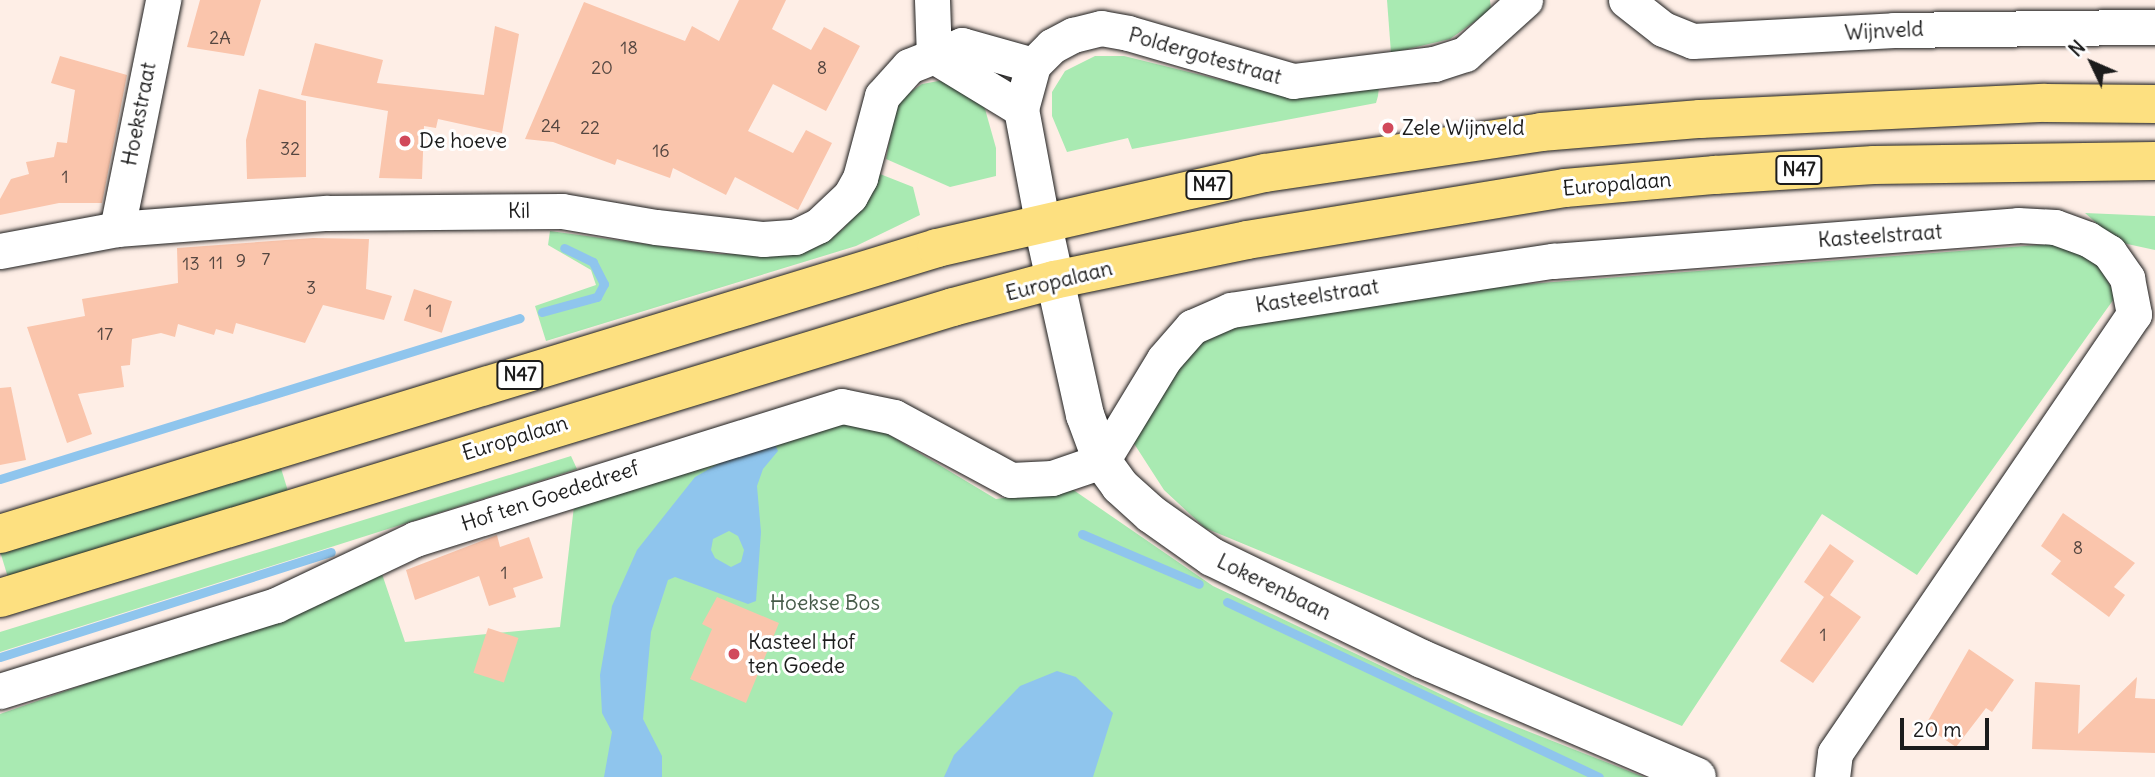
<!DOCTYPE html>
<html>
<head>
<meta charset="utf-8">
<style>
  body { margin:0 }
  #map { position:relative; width:2155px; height:777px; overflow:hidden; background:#feeee6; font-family:Delius,sans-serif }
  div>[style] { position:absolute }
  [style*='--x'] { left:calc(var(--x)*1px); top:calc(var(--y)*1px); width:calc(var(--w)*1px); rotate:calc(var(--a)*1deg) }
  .green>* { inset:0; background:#a9eab2; transform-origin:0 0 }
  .water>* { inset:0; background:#8fc5ed }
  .stream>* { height:9px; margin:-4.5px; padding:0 4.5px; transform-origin:4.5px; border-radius:4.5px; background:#8fc5ed }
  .building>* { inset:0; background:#fac5ac; transform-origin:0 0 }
  .roads { filter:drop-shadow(0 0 2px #1c1c1c) drop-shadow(0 0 2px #1c1c1c) }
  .street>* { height:35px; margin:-17.5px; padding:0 17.5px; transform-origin:17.5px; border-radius:17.5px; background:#fff }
  .secondary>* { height:38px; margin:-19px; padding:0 19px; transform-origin:19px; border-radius:19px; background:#fff }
  .highway>* { height:38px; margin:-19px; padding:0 19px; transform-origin:19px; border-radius:19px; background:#fde080 }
  .dots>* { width:19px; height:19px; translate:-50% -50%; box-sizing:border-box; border:4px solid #fff; border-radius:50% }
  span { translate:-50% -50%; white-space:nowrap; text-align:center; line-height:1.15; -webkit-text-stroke:6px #fff; paint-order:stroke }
  .number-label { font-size:18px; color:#544640 }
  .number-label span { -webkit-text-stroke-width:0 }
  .shield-label span { padding:2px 5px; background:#fff; border:2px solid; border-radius:5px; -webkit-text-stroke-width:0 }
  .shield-label { font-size:19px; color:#1c1c1c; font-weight:700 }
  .street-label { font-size:21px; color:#1c1c1c }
  .poi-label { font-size:21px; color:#1c1c1c }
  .left { translate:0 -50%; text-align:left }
  .park-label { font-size:21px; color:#465a49 }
  .north { position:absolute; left:2057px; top:28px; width:70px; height:70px; -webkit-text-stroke:5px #fff; paint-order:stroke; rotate:314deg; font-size:19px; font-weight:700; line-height:28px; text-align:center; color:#1c1c1c }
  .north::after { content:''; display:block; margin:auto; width:24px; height:32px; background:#1c1c1c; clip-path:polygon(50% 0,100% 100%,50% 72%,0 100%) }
  .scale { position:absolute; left:1900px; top:718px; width:89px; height:32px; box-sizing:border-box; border:4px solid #1c1c1c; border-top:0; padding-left:9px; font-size:21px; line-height:24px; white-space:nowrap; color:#1c1c1c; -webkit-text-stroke:5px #fff; paint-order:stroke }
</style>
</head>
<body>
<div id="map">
  <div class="green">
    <i style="clip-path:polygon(1387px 0,1490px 0,1491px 10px,1450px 39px,1391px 53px)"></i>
    <i style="clip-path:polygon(1095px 56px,1124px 56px,1282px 95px,1379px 86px,1378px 96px,1376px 103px,1132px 149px,1128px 138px,1067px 152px,1052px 116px,1052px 92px,1065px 71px)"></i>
    <i style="clip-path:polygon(944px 80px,979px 100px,985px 109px,996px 148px,996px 176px,950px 187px,886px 159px,895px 111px,903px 97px,922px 84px)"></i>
    <i style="clip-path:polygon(880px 174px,913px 187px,920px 215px,856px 246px,546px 341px,535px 306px,596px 285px,591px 270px,548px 245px,550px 231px,719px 254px,793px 255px,822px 244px,843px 229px,868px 199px)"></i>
    <i style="clip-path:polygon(2085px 213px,2155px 216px,2155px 250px,2118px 242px)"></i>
    <i style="clip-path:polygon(2052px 244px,2076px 251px,2100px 267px,2116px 296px,1917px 575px,1822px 514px,1682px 726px,1205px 528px,1164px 490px,1133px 442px,1177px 364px,1203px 338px,1250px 321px,1434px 291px)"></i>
    <i style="clip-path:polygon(861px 418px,996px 499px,1072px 489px,1213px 586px,1474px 710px,1644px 777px,0 777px,0 714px,274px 618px,381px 571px,405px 642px,560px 627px,574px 506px)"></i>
    <i style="clip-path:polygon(571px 456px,577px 469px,0 652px,0 632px)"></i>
    <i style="left:280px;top:465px;width:28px;height:293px;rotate:73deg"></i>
  </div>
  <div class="water">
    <i style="clip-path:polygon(evenodd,775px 444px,778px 451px,763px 469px,757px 486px,761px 532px,756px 601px,748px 604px,675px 577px,668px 580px,651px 632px,643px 719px,662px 756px,662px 777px,604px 777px,612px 732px,602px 713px,600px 675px,612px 606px,637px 550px,695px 477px,739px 452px,775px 444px,729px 531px,738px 536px,744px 550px,741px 562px,731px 567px,715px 558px,711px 550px,713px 539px,729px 531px)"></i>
    <i style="clip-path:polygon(1057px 671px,1076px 677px,1113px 713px,1093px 777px,944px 777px,954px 755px,1020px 686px)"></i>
  </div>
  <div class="stream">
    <i style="--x:542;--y:312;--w:57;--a:-15.3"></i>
    <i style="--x:597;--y:297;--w:15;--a:-62"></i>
    <i style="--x:604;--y:284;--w:25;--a:-117"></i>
    <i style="--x:593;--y:262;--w:32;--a:-154"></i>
    <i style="--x:0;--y:479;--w:544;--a:-17.2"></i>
    <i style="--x:1082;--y:534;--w:127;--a:23.1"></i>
    <i style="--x:1227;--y:602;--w:411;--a:25.2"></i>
    <i style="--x:0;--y:657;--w:347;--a:-17.6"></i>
  </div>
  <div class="building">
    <i style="clip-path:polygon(200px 0,261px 0,244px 56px,187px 47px)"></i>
    <i style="clip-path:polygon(739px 0,786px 0,772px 29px,811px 50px,824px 27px,860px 46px,826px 111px,773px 84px,748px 131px,793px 153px,806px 130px,832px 143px,798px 210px,735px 177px,726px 195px,673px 168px,670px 178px,617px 159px,615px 165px,553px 142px,525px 139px,584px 2px,685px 41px,692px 26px,719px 41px)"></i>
    <i style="clip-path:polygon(495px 26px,519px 34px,502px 133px,438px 119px,436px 128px,424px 126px,422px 179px,379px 178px,388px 111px,301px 95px,315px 43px,383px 60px,377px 83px,484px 95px)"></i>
    <i style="clip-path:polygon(60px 56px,127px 75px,102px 203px,59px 203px,0 215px,0 199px,11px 179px,29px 174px,26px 162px,54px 157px,57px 142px,67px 143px,75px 90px,51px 83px)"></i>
    <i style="clip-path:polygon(259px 89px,306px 101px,306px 177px,247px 179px,246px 140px)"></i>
    <i style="clip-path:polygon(313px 238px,369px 239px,366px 289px,392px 296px,384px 320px,323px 305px,305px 343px,236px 323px,233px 334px,216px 329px,214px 335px,178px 324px,175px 337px,161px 333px,132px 339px,130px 365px,121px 366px,124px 387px,78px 394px,92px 434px,67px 443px,27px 327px,85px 316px,82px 299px,178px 283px,177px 248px)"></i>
    <i style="left:414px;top:289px;width:40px;height:33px;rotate:18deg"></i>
    <i style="clip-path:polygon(11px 387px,26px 460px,0 465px,0 388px)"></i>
    <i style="clip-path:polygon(2063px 513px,2135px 563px,2114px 587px,2125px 595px,2109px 617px,2051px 574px,2061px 561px,2041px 546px)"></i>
    <i style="clip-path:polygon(497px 535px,500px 547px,529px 537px,543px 578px,513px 588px,516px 597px,489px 606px,479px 576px,415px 600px,406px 570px)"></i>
    <i style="clip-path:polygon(1830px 544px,1854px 561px,1830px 595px,1861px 617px,1813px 683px,1780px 661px,1824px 597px,1804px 582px)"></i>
    <i style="clip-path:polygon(717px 597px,779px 623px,746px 703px,690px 679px,712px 629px,702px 624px)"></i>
    <i style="left:488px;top:628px;width:32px;height:47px;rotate:18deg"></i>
    <i style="clip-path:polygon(1969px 649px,2014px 680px,1992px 712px,1986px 708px,1956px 747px,1925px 726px)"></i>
    <i style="clip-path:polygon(2137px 677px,2135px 698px,2155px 699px,2155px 753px,2032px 749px,2035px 682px,2080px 685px,2078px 734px)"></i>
  </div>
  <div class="roads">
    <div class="street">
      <i style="--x:932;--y:0;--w:56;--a:88"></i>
      <i style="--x:1626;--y:0;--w:47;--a:38.1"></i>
      <i style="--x:1663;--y:29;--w:32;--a:22"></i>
      <i style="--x:1693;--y:41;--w:201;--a:-3.1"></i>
      <i style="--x:1894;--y:30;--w:261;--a:-0.7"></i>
      <i style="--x:934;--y:56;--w:102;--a:31.3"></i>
      <i style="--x:1042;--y:221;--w:114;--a:-100.6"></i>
      <i style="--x:1021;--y:109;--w:46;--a:-74.7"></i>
      <i style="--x:1033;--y:65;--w:27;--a:-45"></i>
      <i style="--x:1052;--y:46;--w:24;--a:-28"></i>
      <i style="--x:1073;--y:35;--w:29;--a:-14"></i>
      <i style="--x:1101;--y:28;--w:27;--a:10"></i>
      <i style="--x:1128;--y:33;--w:172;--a:16.2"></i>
      <i style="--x:1293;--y:81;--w:142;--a:-6.9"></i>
      <i style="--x:1434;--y:64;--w:33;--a:-18"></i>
      <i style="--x:1465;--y:54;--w:81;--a:-42"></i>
      <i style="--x:117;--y:229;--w:234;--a:-78.6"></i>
      <i style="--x:0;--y:251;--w:119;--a:-10.6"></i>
      <i style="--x:117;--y:229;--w:211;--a:-4.4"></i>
      <i style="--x:327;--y:213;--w:235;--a:-0.5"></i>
      <i style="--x:562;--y:211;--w:95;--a:9.7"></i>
      <i style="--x:656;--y:227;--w:108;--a:6.4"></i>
      <i style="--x:763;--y:239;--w:32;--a:-4"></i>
      <i style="--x:795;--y:237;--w:25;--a:-26"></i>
      <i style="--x:818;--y:226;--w:44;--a:-43.2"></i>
      <i style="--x:850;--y:196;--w:21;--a:-61"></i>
      <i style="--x:860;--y:178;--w:85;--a:-75"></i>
      <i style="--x:882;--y:96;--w:40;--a:-48"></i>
      <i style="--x:909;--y:66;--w:57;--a:-21.6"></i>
      <i style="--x:962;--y:45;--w:74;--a:15.7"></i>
      <i style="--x:0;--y:691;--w:289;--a:-17.3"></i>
      <i style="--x:276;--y:605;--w:154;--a:-25.4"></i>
      <i style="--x:415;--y:539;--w:447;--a:-17.3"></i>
      <i style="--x:842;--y:406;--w:53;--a:11.9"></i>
      <i style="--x:894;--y:417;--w:133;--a:28.3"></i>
      <i style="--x:1011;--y:480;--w:41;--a:-2.8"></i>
      <i style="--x:1052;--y:478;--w:53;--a:-18.8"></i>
      <i style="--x:1102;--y:461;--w:119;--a:-58.7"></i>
      <i style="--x:1164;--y:359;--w:43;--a:-48.8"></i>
      <i style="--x:1192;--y:327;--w:43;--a:-23.6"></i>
      <i style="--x:1231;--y:310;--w:326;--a:-8.7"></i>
      <i style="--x:1553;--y:261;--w:466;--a:-4.4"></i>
      <i style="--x:2018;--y:225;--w:37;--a:3"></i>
      <i style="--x:2055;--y:227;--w:35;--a:20"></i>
      <i style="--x:2088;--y:239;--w:25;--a:32"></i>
      <i style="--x:2109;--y:252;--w:32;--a:55"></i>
      <i style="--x:2127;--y:278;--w:37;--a:79"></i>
      <i style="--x:2134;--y:314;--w:531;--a:124.26"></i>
      <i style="--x:1835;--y:753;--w:24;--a:97"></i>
    </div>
    <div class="secondary">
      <i style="--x:1042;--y:221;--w:199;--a:77.5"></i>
      <i style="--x:1085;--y:415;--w:49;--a:69.7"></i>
      <i style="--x:1102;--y:461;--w:31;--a:54"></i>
      <i style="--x:1120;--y:486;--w:42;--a:42.1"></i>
      <i style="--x:1151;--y:514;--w:75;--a:35.2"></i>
      <i style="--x:1212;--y:557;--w:233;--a:25.9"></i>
      <i style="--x:1422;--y:659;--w:299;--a:23.2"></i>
    </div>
    <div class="highway">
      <i style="--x:0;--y:534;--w:980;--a:-16.97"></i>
      <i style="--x:937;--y:248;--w:336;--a:-12.9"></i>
      <i style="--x:1265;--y:173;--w:279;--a:-8.4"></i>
      <i style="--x:1541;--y:132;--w:160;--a:-4.7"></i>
      <i style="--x:1700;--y:119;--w:345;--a:-2.7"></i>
      <i style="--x:2045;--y:103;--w:110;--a:0.5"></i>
      <i style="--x:0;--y:598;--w:996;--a:-16.98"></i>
      <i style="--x:953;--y:307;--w:105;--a:-15"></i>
      <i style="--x:1054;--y:280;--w:197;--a:-11.7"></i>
      <i style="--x:1247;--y:240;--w:322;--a:-9.3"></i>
      <i style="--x:1565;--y:188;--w:151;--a:-5"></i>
      <i style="--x:1715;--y:175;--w:159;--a:-3.6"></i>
      <i style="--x:1874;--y:165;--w:281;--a:-0.8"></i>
    </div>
  </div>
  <div class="dots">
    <i style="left:1388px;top:128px;background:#d1495b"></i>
    <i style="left:405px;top:141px;background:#d1495b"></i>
    <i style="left:734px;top:654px;background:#d1495b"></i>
  </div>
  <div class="number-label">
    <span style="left:220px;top:38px">2A</span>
    <span style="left:629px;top:48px">18</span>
    <span style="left:602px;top:68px">20</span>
    <span style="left:822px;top:68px">8</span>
    <span style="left:551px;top:126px">24</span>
    <span style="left:590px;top:128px">22</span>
    <span style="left:290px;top:149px">32</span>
    <span style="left:661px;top:151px">16</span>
    <span style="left:65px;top:177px">1</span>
    <span style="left:266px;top:259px">7</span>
    <span style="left:241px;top:261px">9</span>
    <span style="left:216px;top:263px">11</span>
    <span style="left:191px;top:264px">13</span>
    <span style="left:311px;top:288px">3</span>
    <span style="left:429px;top:311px">1</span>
    <span style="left:105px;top:334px">17</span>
    <span style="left:2078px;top:548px">8</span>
    <span style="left:504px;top:573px">1</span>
    <span style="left:1823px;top:635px">1</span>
  </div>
  <div class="shield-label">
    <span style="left:1799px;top:170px">N47</span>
    <span style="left:1209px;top:185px">N47</span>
    <span style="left:520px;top:375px">N47</span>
  </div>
  <div class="street-label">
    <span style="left:1884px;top:31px;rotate:-3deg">Wijnveld</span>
    <span style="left:1205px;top:56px;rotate:16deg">Poldergotestraat</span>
    <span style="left:139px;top:114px;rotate:-79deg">Hoekstraat</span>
    <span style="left:1617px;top:184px;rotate:-5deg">Europalaan</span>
    <span style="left:519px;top:211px;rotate:-1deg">Kil</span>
    <span style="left:1880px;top:236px;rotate:-4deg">Kasteelstraat</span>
    <span style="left:1059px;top:281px;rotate:-14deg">Europalaan</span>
    <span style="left:1317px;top:296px;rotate:-9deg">Kasteelstraat</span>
    <span style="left:515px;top:438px;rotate:-17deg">Europalaan</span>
    <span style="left:550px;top:496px;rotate:-18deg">Hof ten Goededreef</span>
    <span style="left:1274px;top:587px;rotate:26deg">Lokerenbaan</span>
  </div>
  <div class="poi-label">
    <span class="left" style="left:1402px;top:128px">Zele Wijnveld</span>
    <span class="left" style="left:419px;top:141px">De hoeve</span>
    <span class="left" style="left:748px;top:654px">Kasteel Hof<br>ten Goede</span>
  </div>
  <div class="park-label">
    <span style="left:825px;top:603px">Hoekse Bos</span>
  </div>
  <div class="north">N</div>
  <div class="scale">20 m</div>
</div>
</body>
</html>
